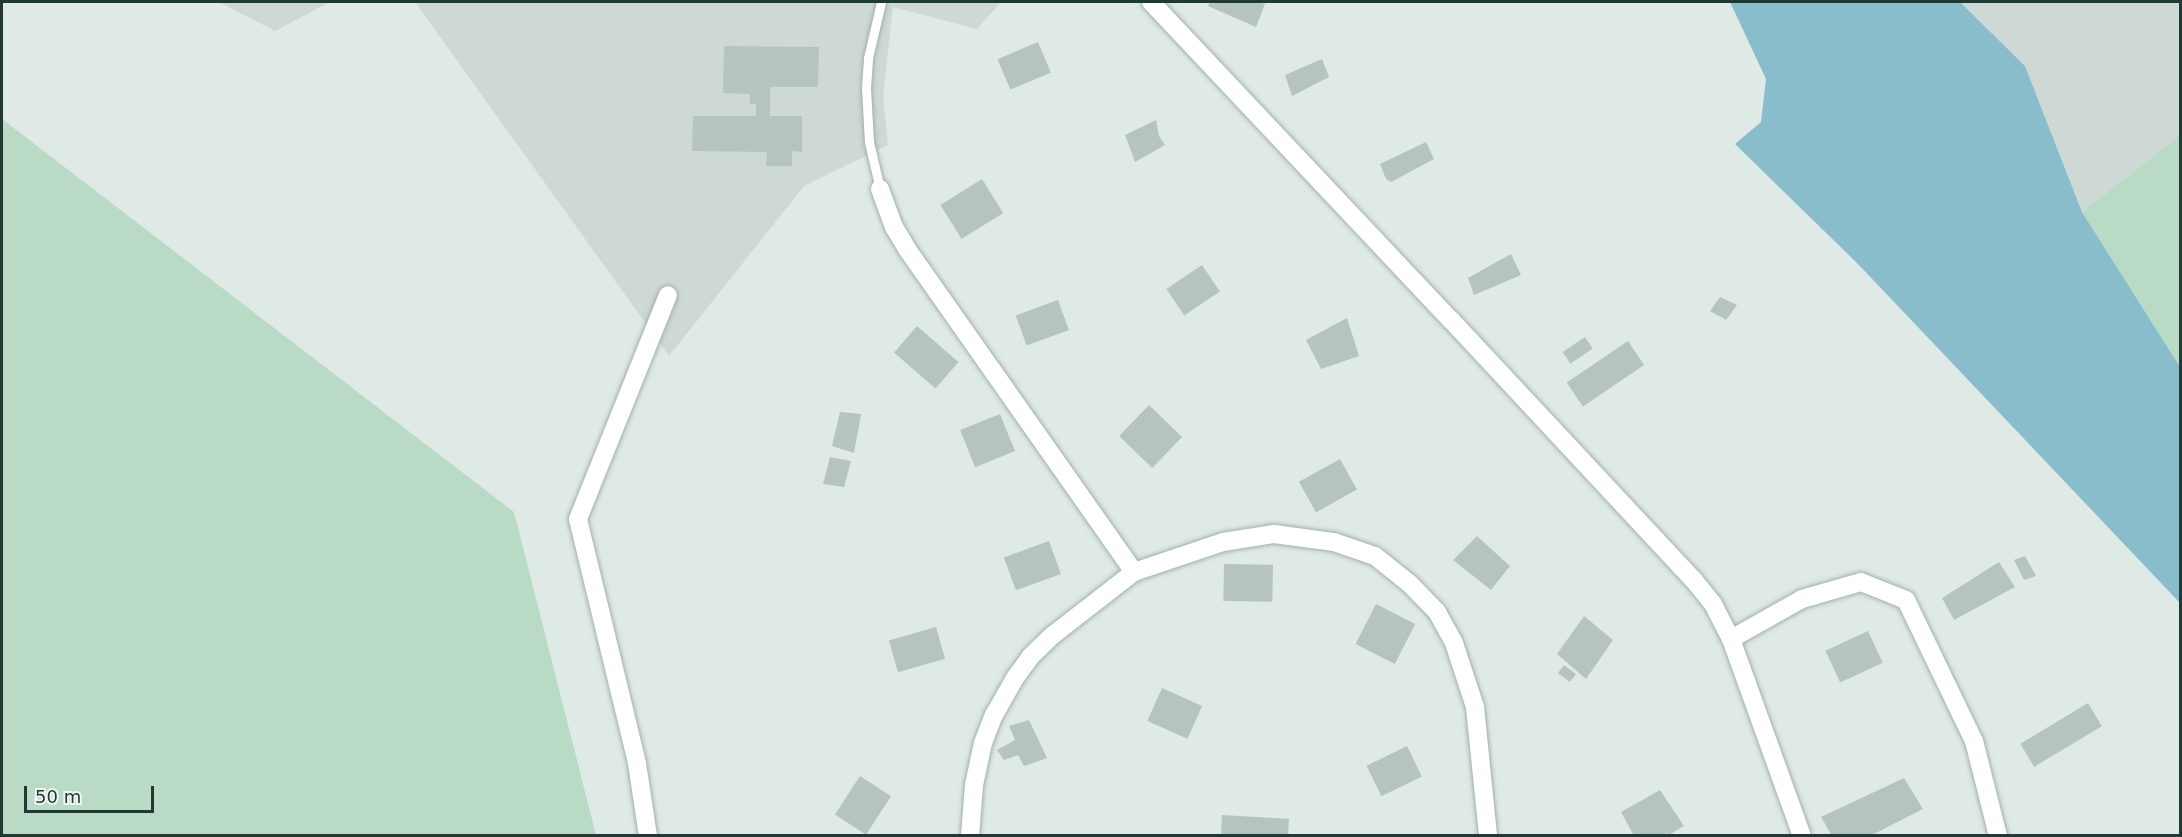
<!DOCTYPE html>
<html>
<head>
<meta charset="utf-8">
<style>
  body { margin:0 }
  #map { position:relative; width:2182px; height:837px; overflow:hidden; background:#dfeae6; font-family:"DejaVu Sans",sans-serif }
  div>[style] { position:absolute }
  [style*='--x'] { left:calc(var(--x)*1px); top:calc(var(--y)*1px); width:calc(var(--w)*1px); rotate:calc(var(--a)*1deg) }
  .built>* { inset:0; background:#ced9d5 }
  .green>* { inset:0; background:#b9dac4 }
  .water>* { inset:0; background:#8abdcc }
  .building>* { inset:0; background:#b5c4bf; transform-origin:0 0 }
  .roads { filter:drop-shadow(0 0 2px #a2b1ad) drop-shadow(0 0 2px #a2b1ad) }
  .service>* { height:9px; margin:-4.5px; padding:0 4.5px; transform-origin:4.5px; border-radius:4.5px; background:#fff }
  .minor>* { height:18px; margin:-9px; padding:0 9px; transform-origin:9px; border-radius:9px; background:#fff }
  .tertiary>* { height:18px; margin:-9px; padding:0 9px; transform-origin:9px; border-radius:9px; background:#fff }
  span { translate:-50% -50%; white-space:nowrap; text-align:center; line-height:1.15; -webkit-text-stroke:5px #eff6f3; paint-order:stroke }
  .frame { position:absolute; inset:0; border:3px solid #213934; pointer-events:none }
  .scale { position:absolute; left:24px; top:786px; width:130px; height:27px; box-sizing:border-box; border:3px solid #213934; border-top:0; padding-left:8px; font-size:18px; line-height:21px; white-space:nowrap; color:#213934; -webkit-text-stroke:4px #eff6f3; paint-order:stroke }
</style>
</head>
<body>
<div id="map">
  <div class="built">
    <i style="clip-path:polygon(219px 2px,330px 2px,275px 31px)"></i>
    <i style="clip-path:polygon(415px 2px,1001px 2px,977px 29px,893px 7px,883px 96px,888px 145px,804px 186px,669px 356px)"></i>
    <i style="clip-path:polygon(1960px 2px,2180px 2px,2180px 135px,2082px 212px,2025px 66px)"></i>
  </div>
  <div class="green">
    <i style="clip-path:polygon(2px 119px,514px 512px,596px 835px,2px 835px)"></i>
    <i style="clip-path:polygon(2180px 135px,2180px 367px,2082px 212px)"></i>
  </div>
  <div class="water">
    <i style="clip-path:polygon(1730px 2px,1960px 2px,2025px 66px,2082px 212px,2180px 367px,2180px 603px,1857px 263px,1735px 144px,1761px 122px,1766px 79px)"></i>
  </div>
  <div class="building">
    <i style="clip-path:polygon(1210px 2px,1257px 2px,1265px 4px,1256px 27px,1208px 6px)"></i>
    <i style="left:1038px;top:42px;width:33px;height:44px;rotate:67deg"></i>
    <i style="clip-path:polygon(724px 46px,819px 47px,818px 87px,770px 87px,770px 116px,802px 116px,802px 152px,792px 151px,792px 166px,766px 166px,767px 152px,692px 151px,693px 116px,756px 116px,756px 104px,750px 104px,750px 94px,723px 93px)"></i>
    <i style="clip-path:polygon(1322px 59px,1329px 77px,1292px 96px,1285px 75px)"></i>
    <i style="clip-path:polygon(1156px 120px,1159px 136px,1165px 145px,1135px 162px,1125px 135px)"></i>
    <i style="clip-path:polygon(1426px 142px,1434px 159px,1391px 182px,1386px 179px,1380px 164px)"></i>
    <i style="left:982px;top:179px;width:40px;height:49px;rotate:58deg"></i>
    <i style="clip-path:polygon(1511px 254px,1521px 275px,1474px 295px,1468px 278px)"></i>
    <i style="left:1202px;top:265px;width:32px;height:43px;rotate:56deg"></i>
    <i style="clip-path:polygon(1720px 297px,1737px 305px,1726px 320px,1710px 311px)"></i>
    <i style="left:1058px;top:300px;width:32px;height:45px;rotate:70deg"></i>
    <i style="clip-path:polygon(1347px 318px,1359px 356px,1321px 369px,1306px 340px)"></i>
    <i style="left:917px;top:326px;width:55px;height:35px;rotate:41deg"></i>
    <i style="left:1585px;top:337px;width:14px;height:27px;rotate:56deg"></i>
    <i style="left:1628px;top:341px;width:29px;height:74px;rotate:56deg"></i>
    <i style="left:1149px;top:405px;width:46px;height:43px;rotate:44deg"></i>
    <i style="clip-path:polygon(840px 412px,861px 414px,854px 453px,832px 446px)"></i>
    <i style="left:1000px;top:414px;width:40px;height:43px;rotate:68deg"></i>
    <i style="clip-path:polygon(830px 457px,851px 461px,844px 487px,823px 484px)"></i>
    <i style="left:1340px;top:459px;width:35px;height:47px;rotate:61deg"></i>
    <i style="clip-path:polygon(1477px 536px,1510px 566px,1491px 590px,1453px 560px)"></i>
    <i style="left:1049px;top:541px;width:35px;height:48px;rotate:70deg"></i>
    <i style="clip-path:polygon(2025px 556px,2036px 576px,2024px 580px,2014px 560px)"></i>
    <i style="clip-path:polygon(1999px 562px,2015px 587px,1954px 620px,1942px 598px)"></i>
    <i style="left:1224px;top:564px;width:49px;height:37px;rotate:1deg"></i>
    <i style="left:1376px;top:604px;width:44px;height:45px;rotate:27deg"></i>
    <i style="clip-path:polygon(1584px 616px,1613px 640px,1586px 679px,1557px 654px)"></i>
    <i style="left:936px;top:627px;width:33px;height:49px;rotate:74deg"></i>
    <i style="left:1868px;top:631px;width:35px;height:47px;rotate:65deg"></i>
    <i style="left:1564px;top:665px;width:15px;height:10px;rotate:37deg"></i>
    <i style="left:1162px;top:688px;width:44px;height:36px;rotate:24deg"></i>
    <i style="left:2088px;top:703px;width:27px;height:79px;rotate:59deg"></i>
    <i style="clip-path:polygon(1029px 720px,1047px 758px,1024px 766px,1018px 755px,1004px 760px,997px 750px,1015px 740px,1009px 726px)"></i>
    <i style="left:1407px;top:746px;width:34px;height:45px;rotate:64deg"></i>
    <i style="left:860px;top:776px;width:37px;height:46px;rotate:33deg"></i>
    <i style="clip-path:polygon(1904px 778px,1923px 809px,1870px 836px,1832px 836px,1821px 817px)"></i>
    <i style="clip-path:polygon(1660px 790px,1684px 826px,1667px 836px,1634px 836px,1621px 812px)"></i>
    <i style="clip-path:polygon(1222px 815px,1289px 819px,1288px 836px,1221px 836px)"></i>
  </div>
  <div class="roads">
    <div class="service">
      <i style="--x:880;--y:189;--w:48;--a:-103.2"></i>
      <i style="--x:869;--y:142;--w:54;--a:-93.2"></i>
      <i style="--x:866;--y:88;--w:30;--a:-86"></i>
      <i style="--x:868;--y:58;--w:57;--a:-76.9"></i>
    </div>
    <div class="minor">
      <i style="--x:1151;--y:2;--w:437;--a:46.7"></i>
      <i style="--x:1451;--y:320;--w:353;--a:47"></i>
      <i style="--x:1692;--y:578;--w:33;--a:51"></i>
      <i style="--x:1713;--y:604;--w:39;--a:63"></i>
      <i style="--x:1731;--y:639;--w:209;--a:70.2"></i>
      <i style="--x:880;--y:189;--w:40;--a:69.8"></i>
      <i style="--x:894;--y:227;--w:26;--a:59"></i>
      <i style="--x:907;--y:249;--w:395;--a:54.9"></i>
      <i style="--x:1731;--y:639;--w:81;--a:-29.4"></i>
      <i style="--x:1802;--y:599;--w:61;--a:-16.1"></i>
      <i style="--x:1861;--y:582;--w:48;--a:21.8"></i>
      <i style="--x:1906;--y:600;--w:157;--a:64.3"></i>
      <i style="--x:1974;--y:741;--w:98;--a:75.8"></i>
      <i style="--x:970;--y:836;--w:51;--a:-85.5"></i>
      <i style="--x:974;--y:785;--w:43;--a:-77.9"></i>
      <i style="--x:983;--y:743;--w:30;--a:-69"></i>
      <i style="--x:994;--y:715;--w:43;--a:-60.4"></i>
      <i style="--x:1015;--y:678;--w:26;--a:-54"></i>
      <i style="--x:1030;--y:657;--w:32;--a:-44"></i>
      <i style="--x:1053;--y:635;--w:103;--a:-37.9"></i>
      <i style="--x:1134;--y:572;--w:94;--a:-18.6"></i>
      <i style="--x:1223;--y:542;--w:52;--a:-8.9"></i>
      <i style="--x:1274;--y:534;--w:61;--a:7.6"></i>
      <i style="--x:1334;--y:542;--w:43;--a:18.9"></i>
      <i style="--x:1375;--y:556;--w:45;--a:38.7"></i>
      <i style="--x:1410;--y:584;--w:39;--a:46"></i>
      <i style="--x:1437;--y:612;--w:35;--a:61"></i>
      <i style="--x:1454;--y:643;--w:67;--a:71.8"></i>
      <i style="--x:1475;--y:707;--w:130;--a:84.2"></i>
    </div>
    <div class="tertiary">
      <i style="--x:648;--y:836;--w:74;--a:-98.6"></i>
      <i style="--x:637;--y:763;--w:251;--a:-103.6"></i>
      <i style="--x:578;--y:519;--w:241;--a:-68.1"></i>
    </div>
  </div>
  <div class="frame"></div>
  <div class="scale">50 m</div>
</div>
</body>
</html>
